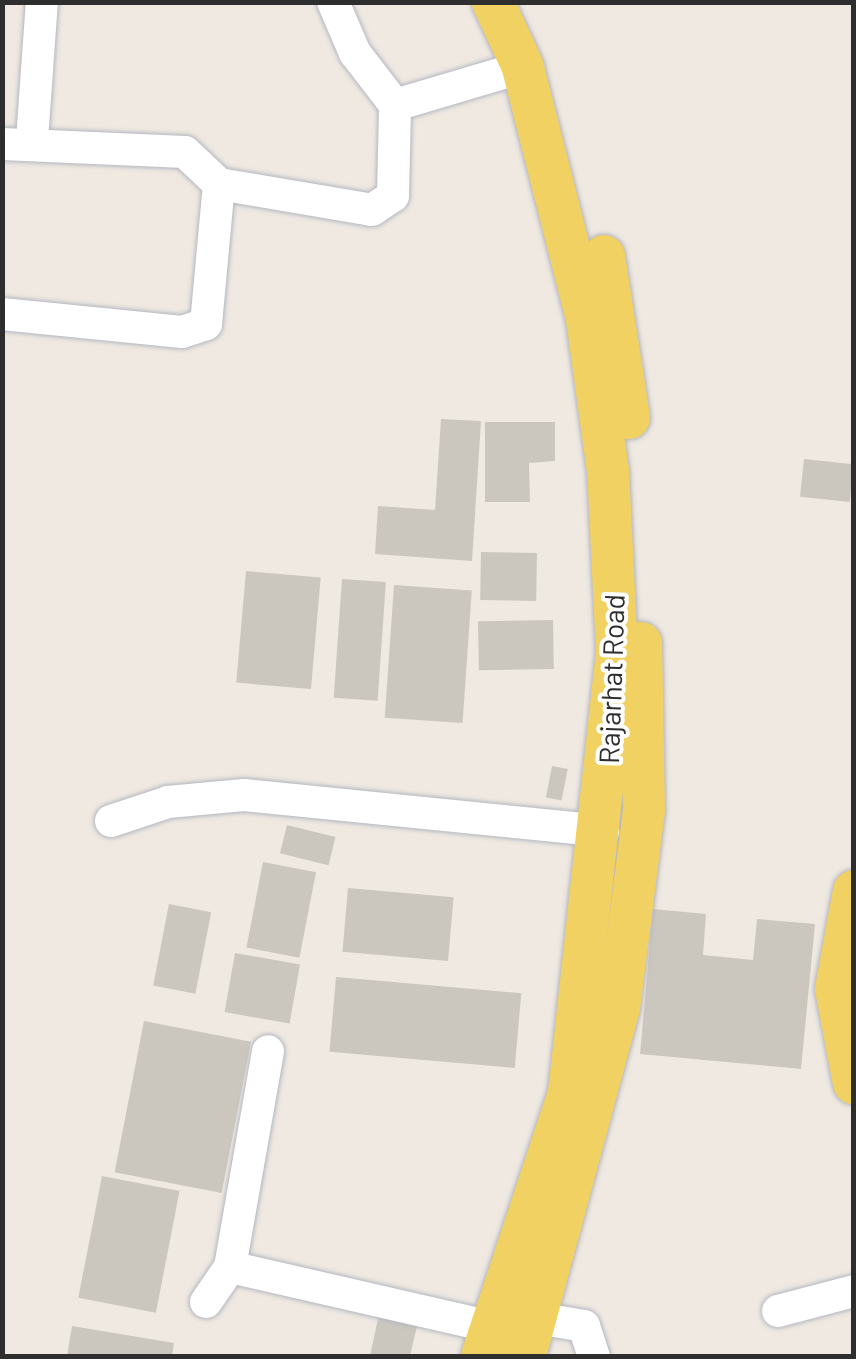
<!DOCTYPE html>
<html>
<head>
<meta charset="utf-8">
<style>
  body { margin:0 }
  #map { position:relative; width:856px; height:1359px; overflow:hidden; background:#efe9e1; font-family:Barlow,sans-serif }
  div>[style] { position:absolute }
  [style*='--x'] { left:calc(var(--x)*1px); top:calc(var(--y)*1px); width:calc(var(--w)*1px); rotate:calc(var(--a)*1deg) }
  .building>* { inset:0; background:#cbc7bf; transform-origin:0 0 }
  .roads { filter:drop-shadow(0 0 2px #b4b7c1) drop-shadow(0 0 2px #b4b7c1) }
  .minor>* { height:32px; margin:-16px; padding:0 16px; transform-origin:16px; border-radius:16px; background:#fff }
  .major>* { height:42px; margin:-21px; padding:0 21px; transform-origin:21px; border-radius:21px; background:#f2d163 }
  span { translate:-50% -50%; white-space:nowrap; text-align:center; line-height:1.15; -webkit-text-stroke:8px #fff; paint-order:stroke }
  .street-label { font-size:28px; color:#2e2e2e }
  .frame { position:absolute; inset:0; border:5px solid #2e2e2e; pointer-events:none }
</style>
</head>
<body>
<div id="map">
  <div class="building">
    <i style="clip-path:polygon(441px 419px,481px 421px,472px 561px,375px 554px,378px 506px,435px 510px)"></i>
    <i style="clip-path:polygon(485px 422px,555px 422px,555px 461px,529px 463px,530px 502px,485px 502px)"></i>
    <i style="left:804px;top:459px;width:50px;height:38px;rotate:6deg"></i>
    <i style="left:481px;top:552px;width:56px;height:48px;rotate:1deg"></i>
    <i style="left:246px;top:571px;width:75px;height:112px;rotate:5deg"></i>
    <i style="left:342px;top:579px;width:44px;height:119px;rotate:4deg"></i>
    <i style="left:394px;top:585px;width:78px;height:133px;rotate:4deg"></i>
    <i style="left:553px;top:620px;width:49px;height:75px;rotate:89deg"></i>
    <i style="left:552px;top:766px;width:16px;height:32px;rotate:11deg"></i>
    <i style="left:287px;top:825px;width:50px;height:29px;rotate:14deg"></i>
    <i style="left:263px;top:862px;width:54px;height:87px;rotate:11deg"></i>
    <i style="left:348px;top:888px;width:106px;height:64px;rotate:5deg"></i>
    <i style="left:169px;top:904px;width:43px;height:83px;rotate:11deg"></i>
    <i style="clip-path:polygon(653px 909px,706px 914px,703px 955px,753px 960px,757px 919px,815px 924px,801px 1069px,640px 1054px)"></i>
    <i style="left:235px;top:953px;width:66px;height:60px;rotate:10deg"></i>
    <i style="left:336px;top:977px;width:186px;height:75px;rotate:5deg"></i>
    <i style="left:144px;top:1021px;width:109px;height:154px;rotate:11deg"></i>
    <i style="left:102px;top:1176px;width:79px;height:124px;rotate:11deg"></i>
    <i style="clip-path:polygon(379px 1314px,418px 1322px,410px 1356px,370px 1356px)"></i>
    <i style="clip-path:polygon(72px 1326px,174px 1343px,172px 1356px,67px 1356px)"></i>
  </div>
  <div class="roads">
    <div class="minor">
      <i style="--x:333;--y:2;--w:56;--a:66.7"></i>
      <i style="--x:355;--y:53;--w:66;--a:52.4"></i>
      <i style="--x:32;--y:140;--w:138;--a:-85.9"></i>
      <i style="--x:2;--y:144;--w:183;--a:2.5"></i>
      <i style="--x:185;--y:152;--w:47;--a:43.3"></i>
      <i style="--x:219;--y:184;--w:155;--a:9.6"></i>
      <i style="--x:372;--y:210;--w:25;--a:-34"></i>
      <i style="--x:393;--y:196;--w:91;--a:-88.7"></i>
      <i style="--x:395;--y:105;--w:134;--a:-16.5"></i>
      <i style="--x:2;--y:314;--w:181;--a:5.7"></i>
      <i style="--x:182;--y:332;--w:25;--a:-18"></i>
      <i style="--x:206;--y:324;--w:141;--a:-84.7"></i>
      <i style="--x:111;--y:821;--w:60;--a:-18.4"></i>
      <i style="--x:168;--y:802;--w:76;--a:-5.3"></i>
      <i style="--x:244;--y:795;--w:361;--a:5.7"></i>
      <i style="--x:230;--y:1267;--w:219;--a:-80"></i>
      <i style="--x:206;--y:1302;--w:42;--a:-55.6"></i>
      <i style="--x:230;--y:1267;--w:270;--a:12.9"></i>
      <i style="--x:778;--y:1311;--w:79;--a:-14.7"></i>
      <i style="--x:514;--y:1314;--w:71;--a:9.7"></i>
      <i style="--x:584;--y:1326;--w:32;--a:72"></i>
    </div>
    <div class="major">
      <i style="--x:604;--y:256;--w:164;--a:81.2"></i>
      <i style="--x:854;--y:891;--w:100;--a:100.4"></i>
      <i style="--x:836;--y:989;--w:96;--a:79.2"></i>
      <i style="--x:482;--y:1356;--w:277;--a:-71.7"></i>
      <i style="--x:569;--y:1093;--w:443;--a:-83.8"></i>
      <i style="--x:617;--y:653;--w:182;--a:-92.8"></i>
      <i style="--x:608;--y:471;--w:153;--a:-97.9"></i>
      <i style="--x:587;--y:319;--w:260;--a:-104.3"></i>
      <i style="--x:523;--y:67;--w:72;--a:-114.8"></i>
      <i style="--x:525;--y:1356;--w:360;--a:-74.9"></i>
      <i style="--x:619;--y:1008;--w:200;--a:-82.8"></i>
      <i style="--x:644;--y:810;--w:167;--a:-91"></i>
    </div>
  </div>
  <div class="street-label">
    <span style="left:611px;top:679px;rotate:-88deg">Rajarhat Road</span>
  </div>
  <div class="frame"></div>
</div>
</body>
</html>
